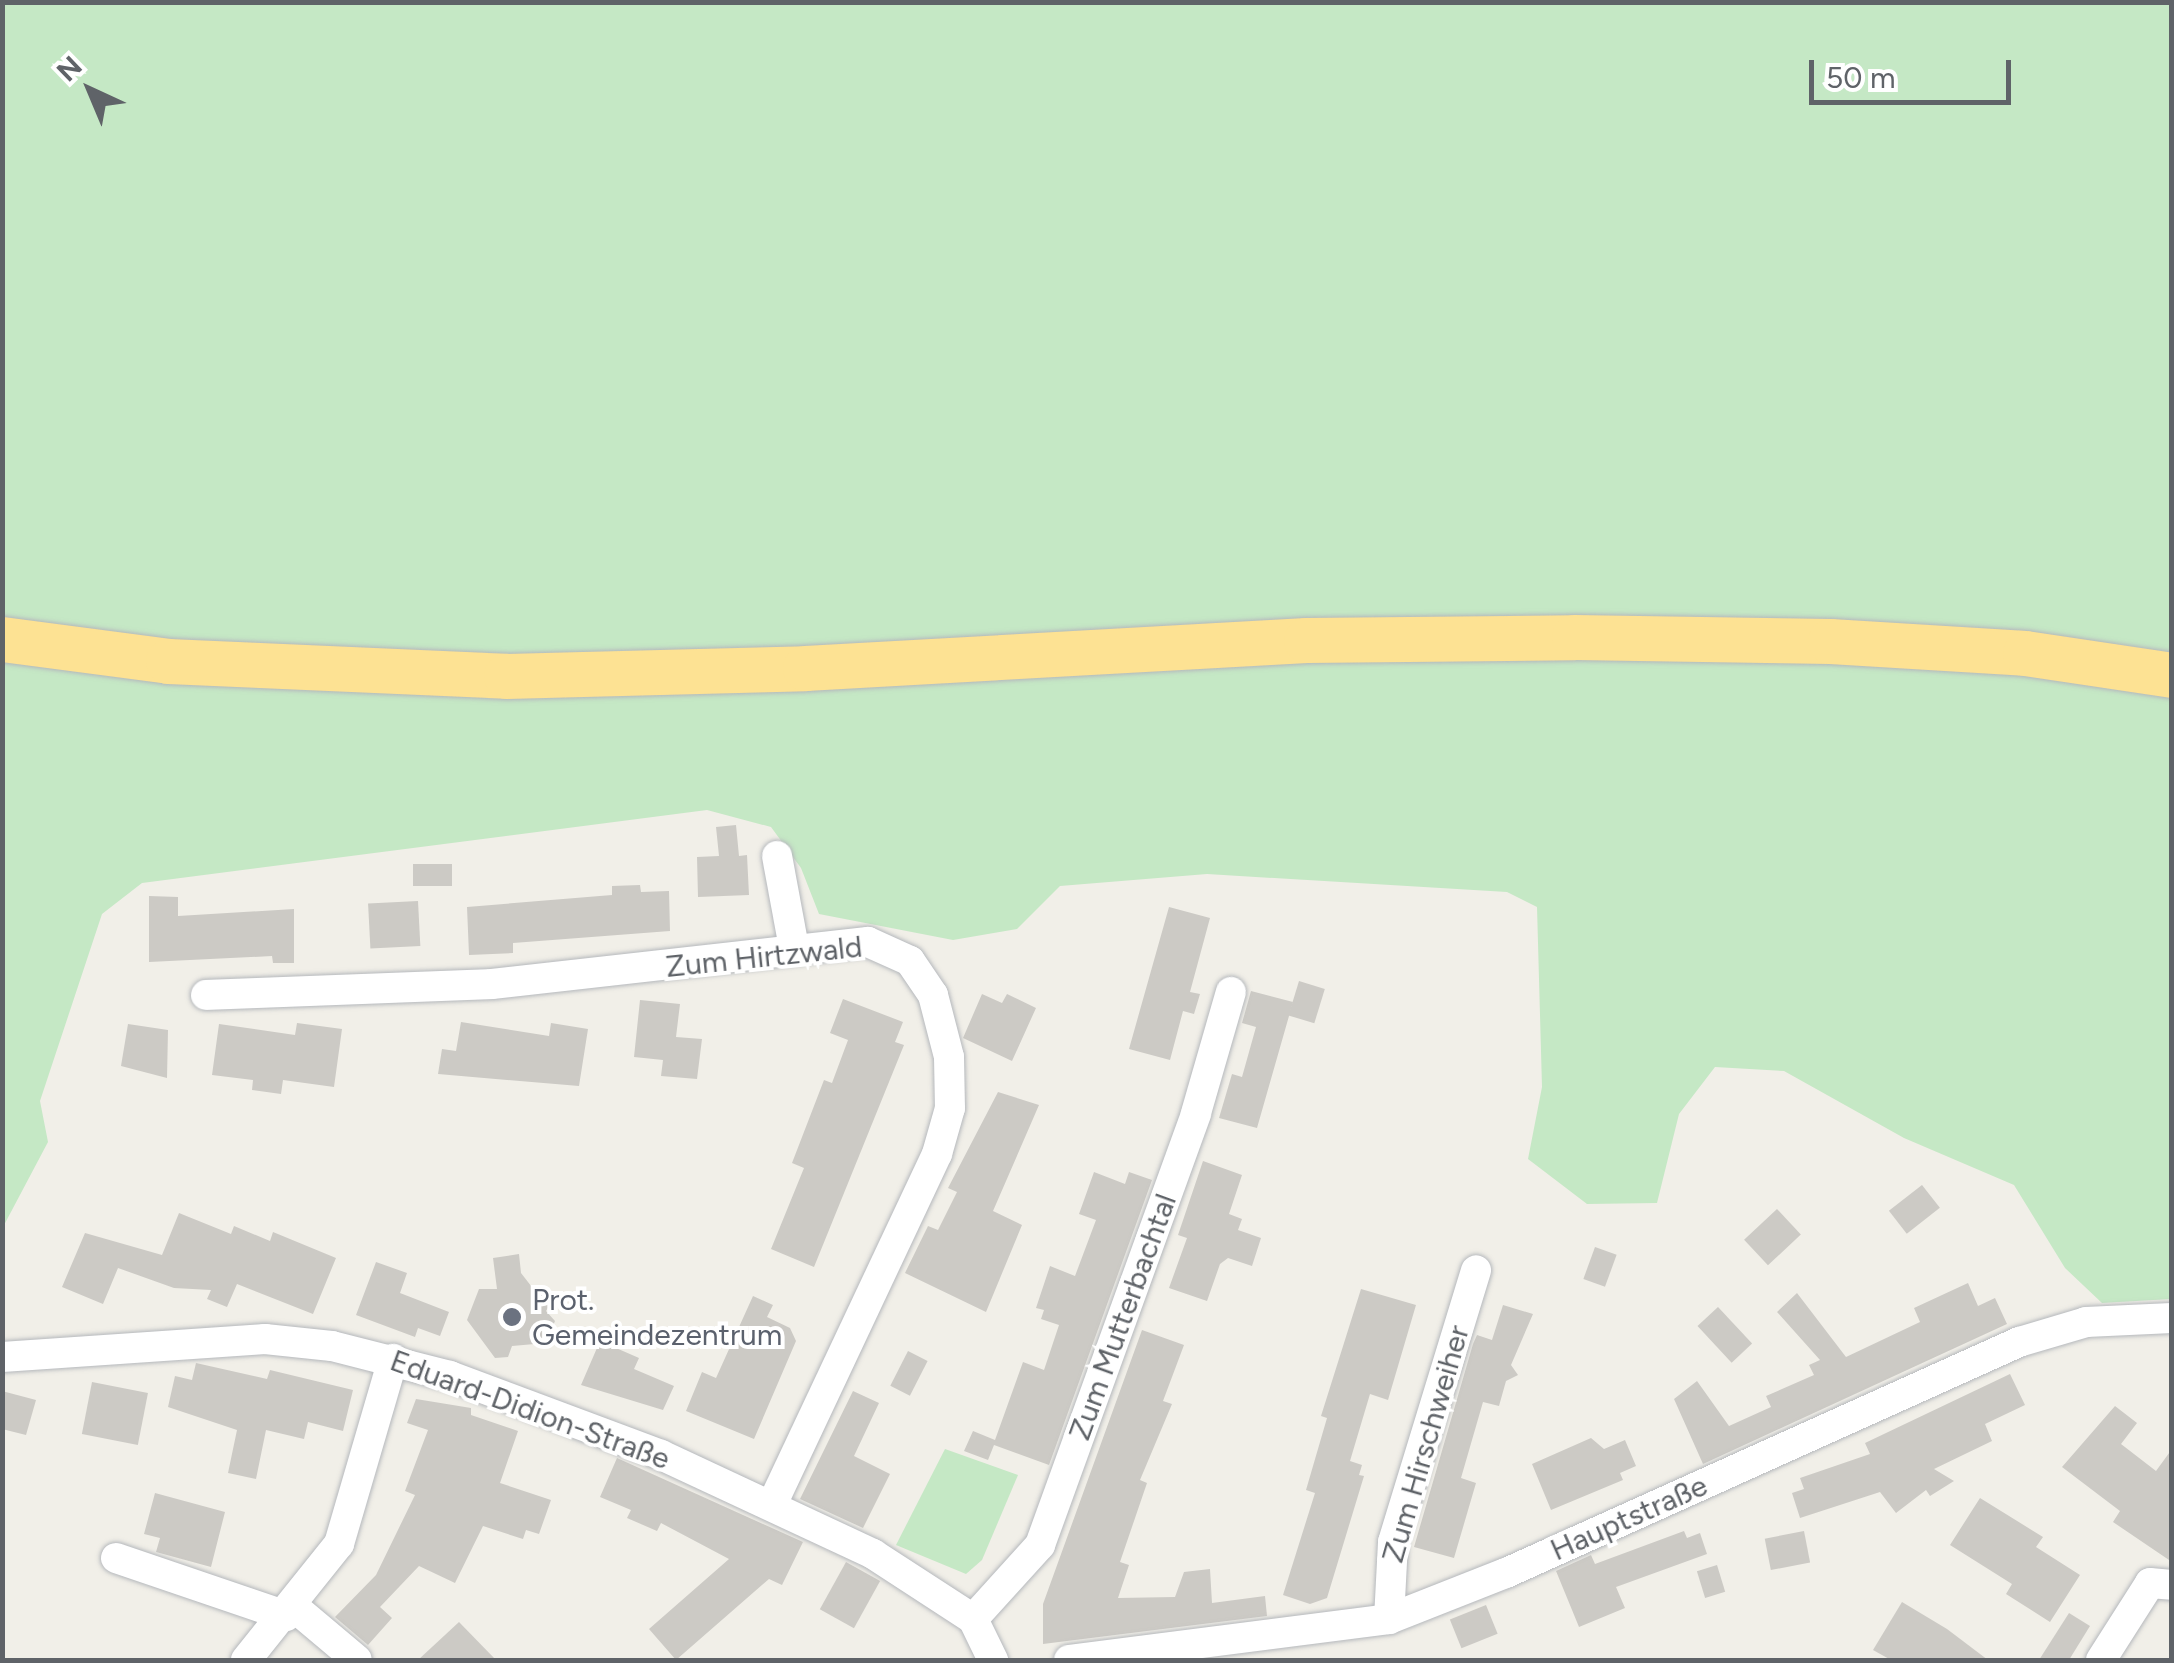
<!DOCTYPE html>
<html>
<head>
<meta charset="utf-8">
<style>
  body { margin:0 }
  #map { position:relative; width:2174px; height:1663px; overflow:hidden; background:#f1efe8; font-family:Figtree,sans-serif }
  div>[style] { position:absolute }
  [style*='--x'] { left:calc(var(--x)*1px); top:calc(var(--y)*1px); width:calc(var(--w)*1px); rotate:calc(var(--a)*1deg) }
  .green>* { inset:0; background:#c5e8c5 }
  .building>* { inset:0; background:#cccac5; transform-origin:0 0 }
  .roads { filter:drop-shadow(0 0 2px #b5b8bc) drop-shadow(0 0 2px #b5b8bc) }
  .minor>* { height:30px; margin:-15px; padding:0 15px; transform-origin:15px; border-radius:15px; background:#fff }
  .highway>* { height:45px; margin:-22.5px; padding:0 22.5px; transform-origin:22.5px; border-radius:22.5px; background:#fde293 }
  .dots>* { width:28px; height:28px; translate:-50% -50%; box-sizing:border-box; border:5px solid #fff; border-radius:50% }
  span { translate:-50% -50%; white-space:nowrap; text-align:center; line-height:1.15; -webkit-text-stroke:8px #fff; paint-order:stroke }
  .street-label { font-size:30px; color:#5f6368 }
  .worship-label { font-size:30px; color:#5b616d }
  .left { translate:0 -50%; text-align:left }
  .frame { position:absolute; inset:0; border:5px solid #5f6368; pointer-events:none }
  .north { position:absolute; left:40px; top:40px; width:100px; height:100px; -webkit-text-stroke:8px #fff; paint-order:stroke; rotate:316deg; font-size:28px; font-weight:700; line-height:40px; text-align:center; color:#5f6368 }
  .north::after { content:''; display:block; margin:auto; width:35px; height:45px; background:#5f6368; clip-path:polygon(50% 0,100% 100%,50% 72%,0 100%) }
  .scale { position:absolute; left:1809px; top:60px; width:202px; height:45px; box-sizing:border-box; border:5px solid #5f6368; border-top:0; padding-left:12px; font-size:30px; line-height:35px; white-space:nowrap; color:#5f6368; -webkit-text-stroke:8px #fff; paint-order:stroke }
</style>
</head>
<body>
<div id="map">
  <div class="green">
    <i style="clip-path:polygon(3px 3px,2171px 3px,2171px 1299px,2102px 1303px,2065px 1268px,2014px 1185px,1904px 1138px,1784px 1071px,1715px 1067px,1679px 1114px,1657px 1203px,1587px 1204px,1528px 1159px,1542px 1087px,1537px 907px,1507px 892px,1207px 874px,1060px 886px,1017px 929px,953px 940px,819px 914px,801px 868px,771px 827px,707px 810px,142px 883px,102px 914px,40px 1101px,48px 1142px,3px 1227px)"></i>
    <i style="clip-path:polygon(945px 1449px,1018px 1475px,982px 1560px,966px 1574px,896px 1545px)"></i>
  </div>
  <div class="building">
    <i style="clip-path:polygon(736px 825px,739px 856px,747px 855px,749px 895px,698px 897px,697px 857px,719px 856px,716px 827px)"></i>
    <i style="left:452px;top:864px;width:22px;height:39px;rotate:90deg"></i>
    <i style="clip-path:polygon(640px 885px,641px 892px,669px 891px,670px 931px,513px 943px,513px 953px,469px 955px,467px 907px,612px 895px,612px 886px)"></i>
    <i style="clip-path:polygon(149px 896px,178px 897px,178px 916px,294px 909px,294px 963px,273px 963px,272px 956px,149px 962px)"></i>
    <i style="left:418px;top:901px;width:45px;height:50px;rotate:87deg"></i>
    <i style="clip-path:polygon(1169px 907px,1210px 918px,1190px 992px,1200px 994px,1194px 1014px,1183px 1011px,1170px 1060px,1129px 1049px)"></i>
    <i style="left:1299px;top:981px;width:27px;height:36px;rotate:17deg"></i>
    <i style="clip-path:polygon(1251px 991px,1293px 1002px,1257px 1128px,1219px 1118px,1232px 1074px,1242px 1077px,1256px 1027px,1242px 1023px)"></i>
    <i style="clip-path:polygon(982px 994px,1002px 1003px,1007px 994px,1036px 1008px,1012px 1061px,963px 1038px)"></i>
    <i style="clip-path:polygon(843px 999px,903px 1022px,895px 1042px,904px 1045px,814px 1267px,771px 1249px,804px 1168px,792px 1163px,824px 1080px,832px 1083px,848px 1040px,830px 1033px)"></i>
    <i style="clip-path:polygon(640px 1000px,680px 1004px,676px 1037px,702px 1039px,697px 1079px,661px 1076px,663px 1060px,634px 1057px)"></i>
    <i style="clip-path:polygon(461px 1022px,549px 1036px,551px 1023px,588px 1029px,579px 1086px,438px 1074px,442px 1049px,456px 1051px)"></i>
    <i style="clip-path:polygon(297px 1023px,342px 1029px,334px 1087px,283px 1080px,281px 1094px,252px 1090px,253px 1080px,212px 1075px,219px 1024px,295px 1035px)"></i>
    <i style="clip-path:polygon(128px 1024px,168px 1030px,167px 1078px,121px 1066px)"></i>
    <i style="clip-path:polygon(998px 1092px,1039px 1105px,993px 1211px,1022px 1225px,986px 1312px,905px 1273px,928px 1226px,938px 1230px,957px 1192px,948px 1188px)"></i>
    <i style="clip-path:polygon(1203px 1161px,1242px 1175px,1229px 1214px,1242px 1219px,1238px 1230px,1261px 1238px,1252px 1266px,1228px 1258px,1220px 1264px,1207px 1301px,1169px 1288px,1187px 1238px,1178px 1235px)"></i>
    <i style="clip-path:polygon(1094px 1172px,1125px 1184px,1129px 1172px,1152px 1180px,1049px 1465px,994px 1445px,988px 1460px,964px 1451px,973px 1431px,995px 1440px,1023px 1362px,1044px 1370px,1059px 1325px,1041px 1319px,1044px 1310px,1036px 1308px,1050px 1266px,1075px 1276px,1096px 1220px,1079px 1214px)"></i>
    <i style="left:1922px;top:1185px;width:29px;height:42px;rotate:52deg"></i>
    <i style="left:1777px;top:1209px;width:35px;height:45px;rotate:47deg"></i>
    <i style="clip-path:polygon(179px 1213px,231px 1234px,234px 1226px,270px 1241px,273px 1232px,336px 1258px,313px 1314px,237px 1284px,227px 1307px,207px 1299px,211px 1290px,174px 1288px,118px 1268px,103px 1304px,62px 1287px,85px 1233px,162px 1255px)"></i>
    <i style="left:1595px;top:1247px;width:23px;height:34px;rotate:20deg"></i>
    <i style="clip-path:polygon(519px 1254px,521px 1273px,535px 1291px,544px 1289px,552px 1301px,546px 1311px,555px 1321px,546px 1343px,512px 1346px,508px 1357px,495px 1358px,467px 1320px,479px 1289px,497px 1289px,493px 1258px)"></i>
    <i style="clip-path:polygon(376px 1262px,407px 1273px,400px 1293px,449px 1312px,440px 1336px,418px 1328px,415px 1337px,356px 1315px)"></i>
    <i style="clip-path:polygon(1968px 1283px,1978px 1306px,1995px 1298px,2007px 1324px,1703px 1464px,1674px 1399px,1697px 1381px,1729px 1426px,1771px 1407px,1766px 1396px,1814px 1375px,1809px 1365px,1820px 1360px,1777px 1312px,1797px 1293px,1846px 1357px,1920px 1322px,1914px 1308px)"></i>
    <i style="clip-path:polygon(1361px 1289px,1416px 1305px,1388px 1400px,1370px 1394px,1350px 1461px,1362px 1465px,1359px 1475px,1364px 1476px,1327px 1598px,1310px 1604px,1283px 1595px,1315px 1493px,1306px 1490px,1327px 1418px,1321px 1416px)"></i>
    <i style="clip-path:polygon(753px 1296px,773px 1305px,767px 1317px,790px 1328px,796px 1341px,754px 1439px,686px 1411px,702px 1372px,716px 1378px)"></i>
    <i style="clip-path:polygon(1503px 1305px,1533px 1314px,1511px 1365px,1518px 1375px,1506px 1381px,1499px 1406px,1483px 1402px,1461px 1478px,1476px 1483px,1454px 1558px,1414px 1547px,1473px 1344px,1477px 1335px,1492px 1340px)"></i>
    <i style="left:1718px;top:1307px;width:50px;height:28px;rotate:47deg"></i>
    <i style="clip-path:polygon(1142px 1330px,1184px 1345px,1163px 1401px,1172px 1404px,1140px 1480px,1147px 1483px,1120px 1562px,1129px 1565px,1118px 1598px,1175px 1597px,1184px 1572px,1210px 1569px,1212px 1603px,1265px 1596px,1267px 1616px,1043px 1644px,1043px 1604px)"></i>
    <i style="clip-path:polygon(600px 1341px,639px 1358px,634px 1369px,674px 1386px,663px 1410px,581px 1385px)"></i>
    <i style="left:908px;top:1351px;width:22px;height:39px;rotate:27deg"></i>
    <i style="clip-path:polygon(196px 1363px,267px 1379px,270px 1370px,353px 1390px,343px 1431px,308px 1422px,304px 1439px,266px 1430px,256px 1479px,228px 1473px,237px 1430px,168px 1407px,175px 1376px,192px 1380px)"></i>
    <i style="clip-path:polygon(2010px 1374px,2025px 1405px,1985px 1424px,1992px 1441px,1934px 1469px,1954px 1481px,1930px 1496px,1926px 1490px,1896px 1513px,1880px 1492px,1800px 1518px,1792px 1493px,1804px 1489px,1800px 1478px,1870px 1454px,1865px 1443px)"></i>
    <i style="left:92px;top:1382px;width:57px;height:53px;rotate:11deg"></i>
    <i style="clip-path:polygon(2px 1391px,36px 1400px,26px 1435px,2px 1429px)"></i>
    <i style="clip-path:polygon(853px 1391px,879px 1403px,854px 1456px,890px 1474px,863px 1528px,800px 1499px)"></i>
    <i style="clip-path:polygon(416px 1399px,471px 1408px,471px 1415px,518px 1431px,500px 1483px,551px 1500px,539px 1534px,526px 1530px,523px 1539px,483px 1526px,455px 1583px,419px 1566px,380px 1607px,392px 1618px,368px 1645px,335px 1617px,376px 1575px,415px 1495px,405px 1491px,428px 1430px,407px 1423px)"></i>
    <i style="clip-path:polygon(2115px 1406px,2137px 1423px,2121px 1444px,2156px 1471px,2172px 1449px,2172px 1562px,2113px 1522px,2120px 1511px,2062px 1467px)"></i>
    <i style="clip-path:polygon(1591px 1438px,1604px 1449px,1625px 1440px,1636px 1466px,1620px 1473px,1623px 1480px,1551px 1510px,1532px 1464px)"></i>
    <i style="clip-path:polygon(617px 1458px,803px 1542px,782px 1585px,769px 1579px,676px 1660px,649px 1629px,729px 1559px,661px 1523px,657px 1531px,627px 1518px,631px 1510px,600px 1497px)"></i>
    <i style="clip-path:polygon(155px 1493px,225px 1512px,211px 1567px,156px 1552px,160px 1538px,144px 1534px)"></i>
    <i style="clip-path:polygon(1980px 1498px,2043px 1537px,2036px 1547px,2080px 1575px,2050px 1622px,2006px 1594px,2012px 1584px,1950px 1545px)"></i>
    <i style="clip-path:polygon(1684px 1531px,1687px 1538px,1700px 1533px,1707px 1554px,1616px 1587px,1625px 1608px,1579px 1627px,1556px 1571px,1591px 1555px,1595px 1564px)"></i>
    <i style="left:1804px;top:1531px;width:32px;height:40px;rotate:79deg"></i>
    <i style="left:846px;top:1562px;width:39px;height:54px;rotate:29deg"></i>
    <i style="left:1717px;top:1565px;width:28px;height:21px;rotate:73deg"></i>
    <i style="clip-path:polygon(1902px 1602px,1947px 1629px,1988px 1660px,1891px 1660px,1873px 1650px)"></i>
    <i style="left:1486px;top:1605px;width:31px;height:39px;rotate:68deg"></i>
    <i style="clip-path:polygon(2069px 1613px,2090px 1626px,2069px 1660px,2039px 1660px)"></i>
    <i style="clip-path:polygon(459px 1622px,496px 1660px,418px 1660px)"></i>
  </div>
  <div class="roads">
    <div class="minor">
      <i style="--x:777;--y:856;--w:94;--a:79.5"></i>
      <i style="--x:206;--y:995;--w:286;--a:-2.2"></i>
      <i style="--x:492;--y:984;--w:378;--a:-6.4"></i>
      <i style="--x:868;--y:942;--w:46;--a:24.3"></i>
      <i style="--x:910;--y:961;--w:41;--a:55.9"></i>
      <i style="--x:933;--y:995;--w:64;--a:75.5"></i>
      <i style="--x:949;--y:1057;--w:51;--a:88.9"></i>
      <i style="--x:950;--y:1108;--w:48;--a:105.8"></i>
      <i style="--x:937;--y:1154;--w:385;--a:115.2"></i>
      <i style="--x:2;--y:1357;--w:264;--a:-3.9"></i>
      <i style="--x:265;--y:1339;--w:67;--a:6"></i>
      <i style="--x:332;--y:1346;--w:122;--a:14.3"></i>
      <i style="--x:450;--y:1376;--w:225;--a:20.5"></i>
      <i style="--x:661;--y:1455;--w:234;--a:25"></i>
      <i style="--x:873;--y:1554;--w:119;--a:33"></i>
      <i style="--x:973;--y:1619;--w:46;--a:64"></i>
      <i style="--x:116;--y:1558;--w:180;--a:18.8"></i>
      <i style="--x:294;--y:1607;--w:82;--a:40.1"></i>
      <i style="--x:973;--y:1619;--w:100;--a:-47.8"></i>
      <i style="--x:1040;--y:1545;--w:459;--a:-70.1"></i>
      <i style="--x:1196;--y:1113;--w:126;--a:-73.9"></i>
      <i style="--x:1389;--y:1619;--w:77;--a:-87"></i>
      <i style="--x:1393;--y:1542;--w:284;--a:-73"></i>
      <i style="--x:246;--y:1660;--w:149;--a:-51.3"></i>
      <i style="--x:339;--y:1544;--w:193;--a:-73.7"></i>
      <i style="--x:1069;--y:1660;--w:323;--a:-7.3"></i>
      <i style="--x:1389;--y:1619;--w:126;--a:-21.5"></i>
      <i style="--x:1506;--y:1573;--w:563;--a:-24.24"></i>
      <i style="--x:2019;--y:1342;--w:70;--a:-16.6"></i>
      <i style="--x:2086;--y:1322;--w:86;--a:-2.7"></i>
      <i style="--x:2101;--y:1660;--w:91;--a:-57.5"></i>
      <i style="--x:2150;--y:1583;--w:22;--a:5"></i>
    </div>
    <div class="highway">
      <i style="--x:2;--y:639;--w:167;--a:7.5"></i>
      <i style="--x:168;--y:661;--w:338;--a:2.5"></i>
      <i style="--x:506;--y:676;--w:299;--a:-1.5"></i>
      <i style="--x:805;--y:668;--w:502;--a:-3.2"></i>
      <i style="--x:1306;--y:640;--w:268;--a:-0.6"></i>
      <i style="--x:1574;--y:637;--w:256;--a:0.9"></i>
      <i style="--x:1830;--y:641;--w:195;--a:3.5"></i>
      <i style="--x:2025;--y:653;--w:149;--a:8.5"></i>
    </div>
  </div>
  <div class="dots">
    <i style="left:512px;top:1317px;background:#6b7280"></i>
  </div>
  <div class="street-label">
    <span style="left:764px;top:957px;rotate:-6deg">Zum Hirtzwald</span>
    <span style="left:1123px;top:1317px;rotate:-70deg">Zum Mutterbachtal</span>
    <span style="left:530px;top:1410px;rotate:20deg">Eduard-Didion-Straße</span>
    <span style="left:1426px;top:1444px;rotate:-74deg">Zum Hirschweiher</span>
    <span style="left:1629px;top:1518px;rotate:-24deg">Hauptstraße</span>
  </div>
  <div class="worship-label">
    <span class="left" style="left:532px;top:1317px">Prot.<br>Gemeindezentrum</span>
  </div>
  <div class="frame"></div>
  <div class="north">N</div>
  <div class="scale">50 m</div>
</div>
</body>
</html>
